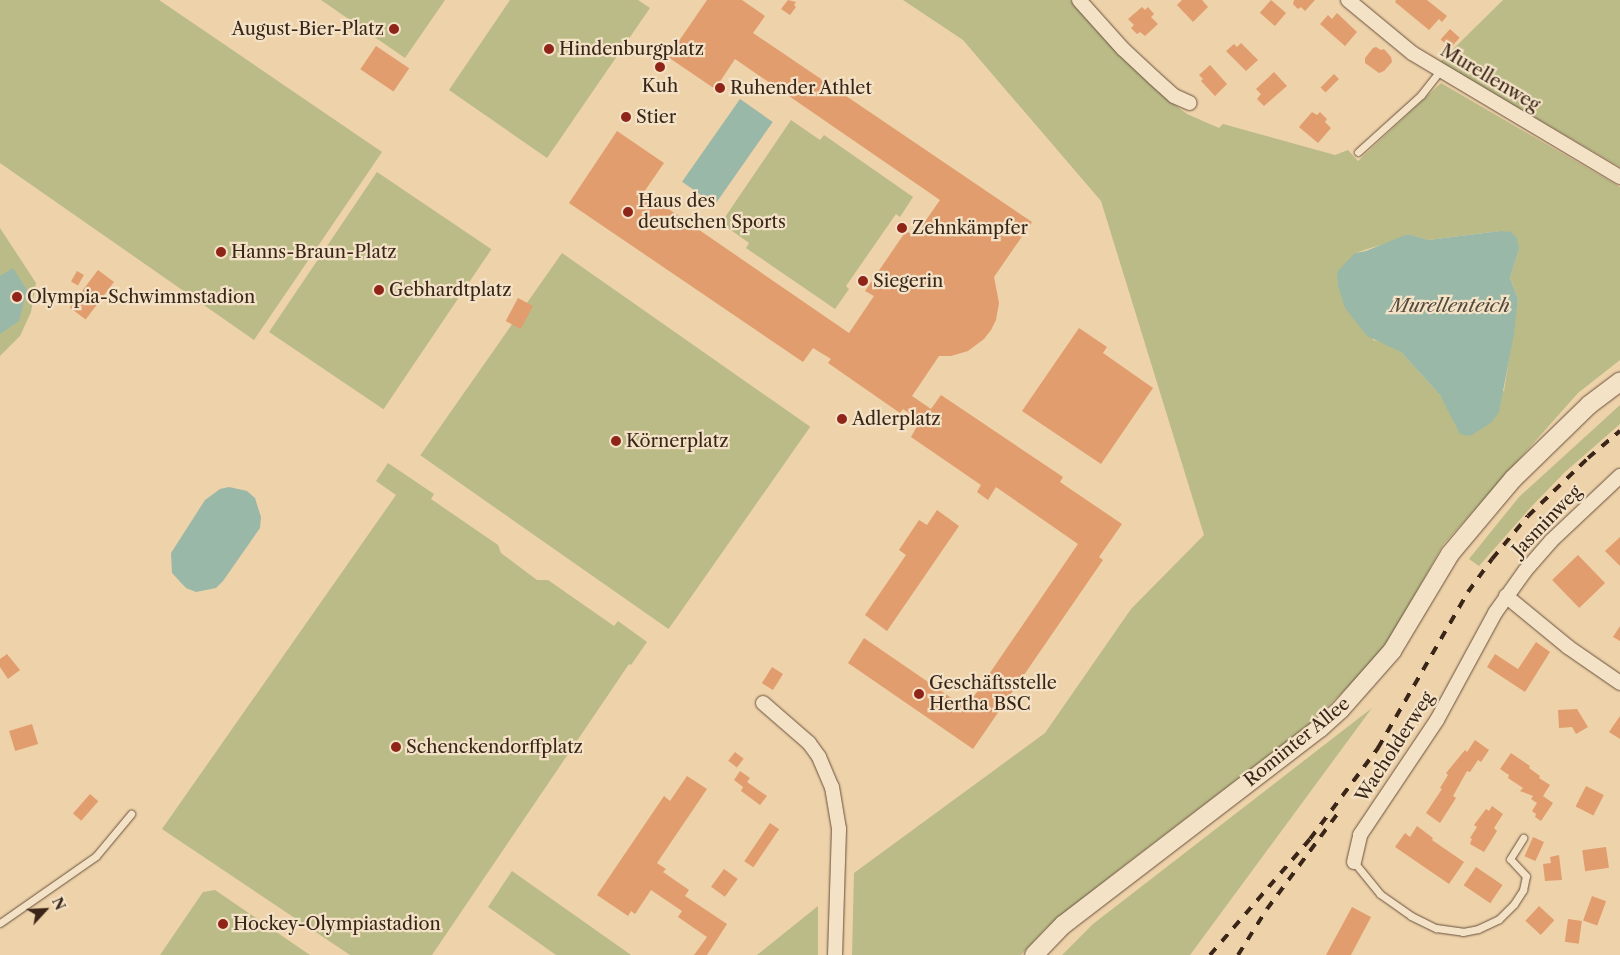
<!DOCTYPE html>
<html>
<head>
<meta charset="utf-8">
<style>
  body { margin:0 }
  #map { position:relative; width:1620px; height:955px; overflow:hidden; background:#eed2a9; font-family:"Libre Caslon Text",serif }
  div>[style] { position:absolute }
  [style*='--x'] { left:calc(var(--x)*1px); top:calc(var(--y)*1px); width:calc(var(--w)*1px); rotate:calc(var(--a)*1deg) }
  .green>* { inset:0; background:#babb87; transform-origin:0 0 }
  .water>* { inset:0; background:#99b8a8; transform-origin:0 0 }
  .building>* { inset:0; background:#e19d6e; transform-origin:0 0 }
  .roads { filter:drop-shadow(0 0 1px #67503d) drop-shadow(0 0 1px #67503d) }
  .service>* { height:7px; margin:-3.5px; padding:0 3.5px; transform-origin:3.5px; border-radius:3.5px; background:#f4e2c7 }
  .minor>* { height:14px; margin:-7px; padding:0 7px; transform-origin:7px; border-radius:7px; background:#f4e2c7 }
  .tertiary>* { height:18px; margin:-9px; padding:0 9px; transform-origin:9px; border-radius:9px; background:#f4e2c7 }
  .rail>* { height:4px; margin-top:-2px; transform-origin:0; background:repeating-linear-gradient(90deg,#3a2519 0 9px,transparent 0 18px) }
  .dots>* { width:14px; height:14px; translate:-50% -50%; box-sizing:border-box; border:2px solid #f4e2c7; border-radius:50% }
  span { translate:-50% -50%; white-space:nowrap; text-align:center; line-height:1.15; -webkit-text-stroke:4.5px #f4e2c7; paint-order:stroke }
  .poi-label { font-size:18px; color:#3a2519 }
  .right { translate:-100% -50%; text-align:right }
  .left { translate:0 -50%; text-align:left }
  .street-label { font-size:18px; color:#3a2519 }
  .water-label { font-size:19px; color:#524a3d; font-style:italic }
  .north { position:absolute; left:20px; top:885px; width:50px; height:50px; -webkit-text-stroke:4px #f4e2c7; paint-order:stroke; rotate:65deg; font-size:14px; font-weight:700; line-height:20px; text-align:center; color:#3a2519 }
  .north::after { content:''; display:block; margin:auto; width:18px; height:22px; background:#3a2519; clip-path:polygon(50% 0,100% 100%,50% 72%,0 100%) }
</style>
</head>
<body>
<div id="map">
  <div class="green">
    <i style="clip-path:polygon(0 0,159px 0,382px 152px,254px 340px,0 163px)"></i>
    <i style="clip-path:polygon(321px 0,445px 0,405px 58px)"></i>
    <i style="clip-path:polygon(510px 0,638px 0,650px 8px,547px 158px,449px 90px)"></i>
    <i style="clip-path:polygon(evenodd,903px 0,1070px 0,1171px 102px,1187px 114px,1219px 128px,1223px 124px,1335px 155px,1348px 150px,1358px 161px,1441px 83px,1620px 187px,1620px 360px,1578px 393px,1443px 545px,1386px 645px,1354px 681px,1312px 722px,1126px 864px,1046px 928px,1021px 955px,852px 955px,854px 873px,1045px 733px,1131px 609px,1204px 535px,1101px 201px,963px 40px,903px 0,1500px 231px,1519px 249px,1510px 278px,1518px 299px,1504px 391px,1448px 408px,1440px 395px,1401px 352px,1388px 344px,1373px 340px,1355px 253px,1412px 235px,1428px 240px,1500px 231px)"></i>
    <i style="clip-path:polygon(1503px 0,1620px 0,1620px 167px,1440px 62px)"></i>
    <i style="clip-path:polygon(791px 120px,820px 140px,824px 135px,913px 197px,900px 217px,896px 214px,846px 286px,849px 289px,835px 309px,746px 248px,749px 243px,721px 223px)"></i>
    <i style="left:377px;top:172px;width:138px;height:193px;rotate:34deg"></i>
    <i style="clip-path:polygon(0 228px,36px 283px,31px 312px,20px 336px,0 356px)"></i>
    <i style="left:562px;top:253px;width:303px;height:247px;rotate:35deg"></i>
    <i style="clip-path:polygon(1620px 405px,1620px 424px,1565px 472px,1531px 507px,1479px 566px,1469px 559px,1519px 497px)"></i>
    <i style="clip-path:polygon(388px 463px,434px 494px,431px 499px,498px 545px,501px 553px,537px 580px,548px 580px,614px 626px,618px 621px,647px 642px,631px 665px,629px 664px,432px 955px,350px 955px,162px 829px,396px 495px,376px 481px)"></i>
    <i style="clip-path:polygon(1372px 708px,1190px 955px,1062px 955px,1093px 924px)"></i>
    <i style="clip-path:polygon(512px 871px,631px 955px,556px 955px,488px 907px)"></i>
    <i style="clip-path:polygon(215px 890px,310px 955px,160px 955px,203px 892px)"></i>
    <i style="clip-path:polygon(818px 906px,818px 955px,757px 955px)"></i>
  </div>
  <div class="water">
    <i style="left:740px;top:99px;width:40px;height:101px;rotate:35deg"></i>
    <i style="clip-path:polygon(1500px 231px,1511px 232px,1517px 238px,1519px 249px,1510px 278px,1518px 299px,1514px 334px,1499px 412px,1492px 422px,1470px 436px,1460px 434px,1440px 395px,1401px 352px,1367px 336px,1345px 308px,1338px 286px,1337px 272px,1355px 253px,1366px 251px,1405px 235px,1412px 235px,1428px 240px)"></i>
    <i style="clip-path:polygon(13px 268px,27px 290px,19px 321px,0 334px,0 276px)"></i>
    <i style="clip-path:polygon(229px 487px,247px 491px,255px 498px,261px 517px,260px 528px,223px 581px,216px 588px,196px 592px,186px 588px,172px 573px,171px 553px,205px 500px,220px 489px)"></i>
  </div>
  <div class="building">
    <i style="clip-path:polygon(707px 0,742px 0,765px 16px,753px 33px,1032px 222px,994px 277px,999px 303px,996px 320px,991px 330px,984px 339px,968px 351px,951px 356px,939px 356px,912px 396px,931px 409px,941px 395px,1063px 477px,1060px 482px,1122px 524px,1099px 557px,1103px 560px,973px 749px,848px 663px,864px 638px,966px 708px,1078px 544px,996px 487px,988px 500px,977px 492px,981px 485px,911px 437px,920px 421px,903px 409px,900px 413px,828px 363px,831px 359px,813px 348px,803px 362px,569px 203px,617px 131px,664px 163px,644px 192px,849px 333px,874px 296px,865px 291px,906px 231px,915px 236px,940px 200px,735px 59px,715px 89px,668px 57px)"></i>
    <i style="clip-path:polygon(788px 0,796px 2px,794px 5px,796px 7px,790px 15px,781px 9px)"></i>
    <i style="clip-path:polygon(1182px 0,1202px 0,1208px 7px,1193px 22px,1177px 5px)"></i>
    <i style="left:1271px;top:0;width:20px;height:17px;rotate:41deg"></i>
    <i style="clip-path:polygon(1294px 0,1315px 0,1305px 11px,1301px 7px,1298px 9px,1293px 4px)"></i>
    <i style="clip-path:polygon(1396px 0,1427px 0,1447px 16px,1442px 22px,1439px 19px,1429px 30px,1395px 2px)"></i>
    <i style="clip-path:polygon(1142px 7px,1145px 10px,1148px 7px,1154px 14px,1151px 17px,1158px 24px,1145px 36px,1140px 32px,1137px 34px,1131px 28px,1134px 25px,1128px 19px)"></i>
    <i style="clip-path:polygon(1337px 13px,1357px 32px,1345px 46px,1320px 24px,1328px 15px,1332px 19px)"></i>
    <i style="left:1450px;top:29px;width:13px;height:14px;rotate:42deg"></i>
    <i style="clip-path:polygon(1241px 43px,1258px 60px,1246px 71px,1226px 51px,1234px 44px,1237px 47px)"></i>
    <i style="left:376px;top:46px;width:40px;height:28px;rotate:34deg"></i>
    <i style="clip-path:polygon(1376px 47px,1381px 50px,1384px 49px,1391px 57px,1392px 62px,1384px 71px,1379px 73px,1365px 63px,1365px 58px,1373px 48px)"></i>
    <i style="clip-path:polygon(1210px 65px,1227px 84px,1215px 96px,1201px 81px,1203px 79px,1199px 75px)"></i>
    <i style="clip-path:polygon(1274px 72px,1287px 86px,1264px 106px,1257px 99px,1261px 94px,1256px 89px)"></i>
    <i style="left:1334px;top:74px;width:7px;height:19px;rotate:45deg"></i>
    <i style="clip-path:polygon(1312px 112px,1317px 115px,1320px 112px,1327px 119px,1325px 122px,1331px 128px,1318px 143px,1299px 127px)"></i>
    <i style="left:98px;top:270px;width:20px;height:47px;rotate:37deg"></i>
    <i style="left:77px;top:271px;width:8px;height:12px;rotate:30deg"></i>
    <i style="left:518px;top:298px;width:17px;height:26px;rotate:28deg"></i>
    <i style="clip-path:polygon(1079px 328px,1107px 347px,1103px 353px,1153px 388px,1101px 464px,1022px 411px)"></i>
    <i style="clip-path:polygon(937px 510px,959px 526px,887px 631px,865px 615px,906px 555px,899px 550px,919px 520px,927px 525px)"></i>
    <i style="clip-path:polygon(1620px 537px,1620px 566px,1605px 551px)"></i>
    <i style="left:1578px;top:555px;width:39px;height:36px;rotate:46deg"></i>
    <i style="clip-path:polygon(1620px 626px,1620px 641px,1613px 637px)"></i>
    <i style="clip-path:polygon(1536px 642px,1550px 652px,1525px 692px,1487px 667px,1495px 654px,1518px 669px)"></i>
    <i style="clip-path:polygon(7px 654px,20px 670px,8px 679px,0 667px,0 659px)"></i>
    <i style="left:772px;top:667px;width:13px;height:19px;rotate:32deg"></i>
    <i style="clip-path:polygon(1577px 709px,1588px 727px,1576px 734px,1572px 727px,1559px 728px,1558px 710px)"></i>
    <i style="clip-path:polygon(1620px 716px,1620px 739px,1609px 732px)"></i>
    <i style="left:32px;top:724px;width:21px;height:24px;rotate:73deg"></i>
    <i style="clip-path:polygon(1475px 740px,1489px 750px,1481px 762px,1478px 760px,1470px 772px,1467px 771px,1453px 796px,1456px 798px,1440px 823px,1426px 813px,1442px 789px,1440px 788px,1448px 775px,1446px 773px,1465px 750px,1467px 752px)"></i>
    <i style="left:735px;top:752px;width:11px;height:11px;rotate:38deg"></i>
    <i style="clip-path:polygon(1511px 753px,1530px 766px,1529px 768px,1540px 776px,1539px 778px,1550px 785px,1543px 796px,1553px 803px,1541px 821px,1535px 817px,1536px 814px,1532px 811px,1537px 803px,1531px 799px,1533px 796px,1520px 791px,1523px 788px,1508px 778px,1509px 775px,1500px 769px)"></i>
    <i style="clip-path:polygon(740px 771px,750px 778px,747px 782px,767px 796px,760px 805px,741px 791px,743px 787px,734px 780px)"></i>
    <i style="clip-path:polygon(687px 776px,707px 789px,657px 863px,666px 869px,663px 872px,689px 890px,685px 896px,727px 924px,707px 955px,694px 955px,707px 937px,678px 917px,682px 911px,651px 890px,635px 914px,631px 911px,628px 916px,597px 895px,664px 796px,670px 801px)"></i>
    <i style="left:1586px;top:786px;width:20px;height:23px;rotate:27deg"></i>
    <i style="left:90px;top:794px;width:11px;height:26px;rotate:41deg"></i>
    <i style="clip-path:polygon(1492px 806px,1503px 814px,1494px 828px,1497px 831px,1484px 852px,1470px 844px,1472px 839px,1470px 838px,1477px 827px,1474px 825px,1486px 809px,1489px 811px)"></i>
    <i style="left:770px;top:823px;width:11px;height:46px;rotate:34deg"></i>
    <i style="clip-path:polygon(1417px 826px,1433px 838px,1432px 840px,1464px 862px,1449px 884px,1395px 847px,1405px 833px,1410px 837px)"></i>
    <i style="left:1533px;top:837px;width:12px;height:21px;rotate:24deg"></i>
    <i style="left:1606px;top:847px;width:21px;height:24px;rotate:82deg"></i>
    <i style="clip-path:polygon(1559px 855px,1562px 880px,1545px 881px,1543px 864px,1551px 863px,1550px 857px)"></i>
    <i style="left:1476px;top:867px;width:32px;height:22px;rotate:34deg"></i>
    <i style="left:724px;top:869px;width:17px;height:22px;rotate:36deg"></i>
    <i style="left:1592px;top:896px;width:15px;height:26px;rotate:20deg"></i>
    <i style="left:1539px;top:906px;width:21px;height:20px;rotate:43deg"></i>
    <i style="clip-path:polygon(1352px 907px,1371px 917px,1351px 955px,1326px 955px)"></i>
    <i style="left:1568px;top:919px;width:14px;height:23px;rotate:8deg"></i>
  </div>
  <div class="roads">
    <div class="service">
      <i style="--x:1358;--y:152;--w:85;--a:-42.1"></i>
      <i style="--x:1421;--y:95;--w:31;--a:-52"></i>
      <i style="--x:1354;--y:862;--w:41;--a:50.9"></i>
      <i style="--x:1380;--y:894;--w:38;--a:35"></i>
      <i style="--x:1411;--y:916;--w:28;--a:26"></i>
      <i style="--x:1436;--y:928;--w:27;--a:8"></i>
      <i style="--x:1463;--y:932;--w:15;--a:-11"></i>
      <i style="--x:1478;--y:929;--w:23;--a:-25"></i>
      <i style="--x:1499;--y:919;--w:21;--a:-45"></i>
      <i style="--x:1514;--y:904;--w:17;--a:-57"></i>
      <i style="--x:1523;--y:890;--w:14;--a:-78"></i>
      <i style="--x:1526;--y:876;--w:23;--a:-133"></i>
      <i style="--x:1510;--y:859;--w:25;--a:-58"></i>
      <i style="--x:0;--y:923;--w:117;--a:-34.9"></i>
      <i style="--x:96;--y:856;--w:55;--a:-50.2"></i>
    </div>
    <div class="minor">
      <i style="--x:1079;--y:0;--w:66;--a:48.1"></i>
      <i style="--x:1123;--y:49;--w:42;--a:43.1"></i>
      <i style="--x:1154;--y:78;--w:27;--a:42"></i>
      <i style="--x:1174;--y:96;--w:17;--a:24"></i>
      <i style="--x:1348;--y:0;--w:83;--a:39.6"></i>
      <i style="--x:1412;--y:53;--w:242;--a:30.8"></i>
      <i style="--x:1506;--y:596;--w:80;--a:39.4"></i>
      <i style="--x:1568;--y:647;--w:63;--a:34.7"></i>
      <i style="--x:763;--y:703;--w:61;--a:41"></i>
      <i style="--x:809;--y:743;--w:17;--a:54"></i>
      <i style="--x:819;--y:757;--w:33;--a:67"></i>
      <i style="--x:832;--y:787;--w:43;--a:80.5"></i>
      <i style="--x:839;--y:829;--w:126;--a:91.8"></i>
      <i style="--x:1354;--y:862;--w:28;--a:-77"></i>
      <i style="--x:1360;--y:835;--w:138;--a:-56.2"></i>
      <i style="--x:1437;--y:720;--w:122;--a:-61.5"></i>
      <i style="--x:1495;--y:613;--w:52;--a:-54.5"></i>
      <i style="--x:1525;--y:571;--w:40;--a:-49"></i>
      <i style="--x:1551;--y:541;--w:95;--a:-43.3"></i>
    </div>
    <div class="tertiary">
      <i style="--x:1034;--y:955;--w:42;--a:-46"></i>
      <i style="--x:1063;--y:925;--w:324;--a:-37.5"></i>
      <i style="--x:1320;--y:728;--w:27;--a:-42"></i>
      <i style="--x:1340;--y:710;--w:79;--a:-48.6"></i>
      <i style="--x:1392;--y:651;--w:113;--a:-59.1"></i>
      <i style="--x:1450;--y:554;--w:98;--a:-50"></i>
      <i style="--x:1513;--y:479;--w:106;--a:-44.2"></i>
      <i style="--x:1589;--y:405;--w:39;--a:-37"></i>
    </div>
  </div>
  <div class="rail">
    <i style="--x:1210;--y:955;--w:153;--a:-49.2"></i>
    <i style="--x:1310;--y:839;--w:114;--a:-53.2"></i>
    <i style="--x:1378;--y:748;--w:180;--a:-60"></i>
    <i style="--x:1468;--y:592;--w:41;--a:-54"></i>
    <i style="--x:1492;--y:559;--w:56;--a:-50.1"></i>
    <i style="--x:1528;--y:516;--w:83;--a:-44"></i>
    <i style="--x:1588;--y:458;--w:42;--a:-40.2"></i>
    <i style="--x:1238;--y:955;--w:54;--a:-57.8"></i>
    <i style="--x:1267;--y:909;--w:124;--a:-53.5"></i>
  </div>
  <div class="dots">
    <i style="left:394px;top:29px;background:#8f2418"></i>
    <i style="left:549px;top:49px;background:#8f2418"></i>
    <i style="left:660px;top:67px;background:#8f2418"></i>
    <i style="left:720px;top:88px;background:#8f2418"></i>
    <i style="left:626px;top:117px;background:#8f2418"></i>
    <i style="left:628px;top:212px;background:#8f2418"></i>
    <i style="left:902px;top:228px;background:#8f2418"></i>
    <i style="left:221px;top:252px;background:#8f2418"></i>
    <i style="left:863px;top:281px;background:#8f2418"></i>
    <i style="left:379px;top:290px;background:#8f2418"></i>
    <i style="left:17px;top:297px;background:#8f2418"></i>
    <i style="left:842px;top:419px;background:#8f2418"></i>
    <i style="left:616px;top:441px;background:#8f2418"></i>
    <i style="left:919px;top:694px;background:#8f2418"></i>
    <i style="left:396px;top:747px;background:#8f2418"></i>
    <i style="left:223px;top:924px;background:#8f2418"></i>
  </div>
  <div class="poi-label">
    <span class="right" style="left:384px;top:29px">August-Bier-Platz</span>
    <span class="left" style="left:559px;top:49px">Hindenburgplatz</span>
    <span style="left:660px;top:86px">Kuh</span>
    <span class="left" style="left:730px;top:88px">Ruhender Athlet</span>
    <span class="left" style="left:636px;top:117px">Stier</span>
    <span class="left" style="left:638px;top:212px">Haus des<br>deutschen Sports</span>
    <span class="left" style="left:912px;top:228px">Zehnkämpfer</span>
    <span class="left" style="left:231px;top:252px">Hanns-Braun-Platz</span>
    <span class="left" style="left:873px;top:281px">Siegerin</span>
    <span class="left" style="left:389px;top:290px">Gebhardtplatz</span>
    <span class="left" style="left:27px;top:297px">Olympia-Schwimmstadion</span>
    <span class="left" style="left:852px;top:419px">Adlerplatz</span>
    <span class="left" style="left:626px;top:441px">Körnerplatz</span>
    <span class="left" style="left:929px;top:694px">Geschäftsstelle<br>Hertha BSC</span>
    <span class="left" style="left:406px;top:747px">Schenckendorffplatz</span>
    <span class="left" style="left:233px;top:924px">Hockey-Olympiastadion</span>
  </div>
  <div class="street-label">
    <span style="left:1490px;top:78px;rotate:31deg">Murellenweg</span>
    <span style="left:1547px;top:521px;rotate:-46deg">Jasminweg</span>
    <span style="left:1297px;top:742px;rotate:-39deg">Rominter Allee</span>
    <span style="left:1395px;top:747px;rotate:-57deg">Wacholderweg</span>
  </div>
  <div class="water-label">
    <span style="left:1450px;top:306px">Murellenteich</span>
  </div>
  <div class="north">N</div>
</div>
</body>
</html>
